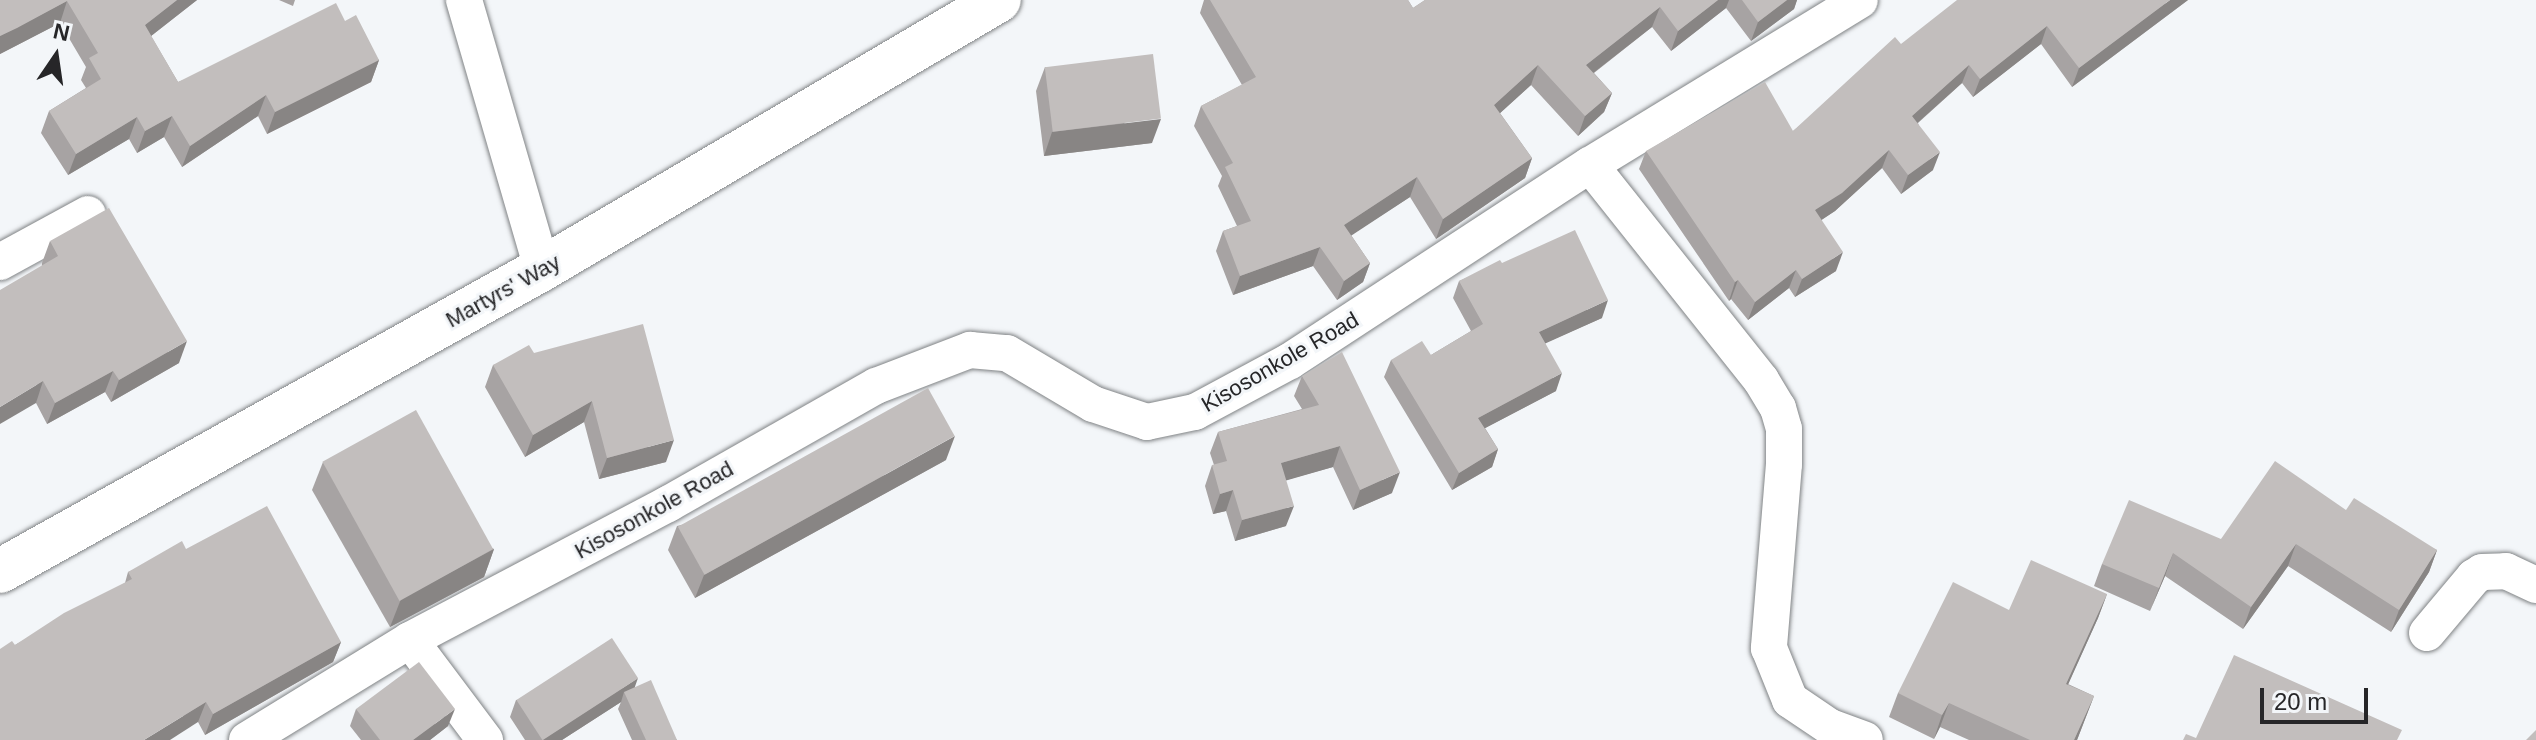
<!DOCTYPE html>
<html>
<head>
<meta charset="utf-8">
<style>
  body { margin:0 }
  #map { position:relative; width:2536px; height:740px; overflow:hidden; background:#f3f6f9; font-family:Helvetica,sans-serif }
  div>[style] { position:absolute }
  [style*='--x'] { left:calc(var(--x)*1px); top:calc(var(--y)*1px); width:calc(var(--w)*1px); rotate:calc(var(--a)*1deg) }
  .roads { filter:drop-shadow(0 0 2px #808385) drop-shadow(0 0 2px #808385) }
  .minor>* { height:36px; margin:-18px; padding:0 18px; transform-origin:18px; border-radius:18px; background:#fff }
  .secondary>* { height:44px; margin:-22px; padding:0 22px; transform-origin:22px; border-radius:22px; background:#fff }
  .wall>* { inset:0; background:#a7a3a3 }
  .shaded-wall>* { inset:0; background:#888584 }
  .building>* { inset:0; background:#c2bebd; transform-origin:0 0 }
  span { translate:-50% -50%; white-space:nowrap; text-align:center; line-height:1.15; -webkit-text-stroke:6px #f3f6f9; paint-order:stroke }
  .street-label { font-size:22px; color:#262628 }
  .north { position:absolute; left:16px; top:16px; width:80px; height:80px; -webkit-text-stroke:6px #f3f6f9; paint-order:stroke; rotate:13deg; font-size:22px; font-weight:700; line-height:32px; text-align:center; color:#262628 }
  .north::after { content:''; display:block; margin:auto; width:28px; height:36px; background:#262628; clip-path:polygon(50% 0,100% 100%,50% 72%,0 100%) }
  .scale { position:absolute; left:2260px; top:688px; width:108px; height:36px; box-sizing:border-box; border:4px solid #262628; border-top:0; padding-left:10px; font-size:24px; line-height:28px; white-space:nowrap; color:#262628; -webkit-text-stroke:6px #f3f6f9; paint-order:stroke }
</style>
</head>
<body>
<div id="map">
  <div class="roads">
    <div class="minor">
      <i style="--x:464;--y:0;--w:280;--a:73.8"></i>
      <i style="--x:1590;--y:165;--w:275;--a:51.5"></i>
      <i style="--x:1761;--y:380;--w:33;--a:59"></i>
      <i style="--x:1778;--y:408;--w:22;--a:74"></i>
      <i style="--x:1784;--y:429;--w:35;--a:90"></i>
      <i style="--x:1784;--y:464;--w:185;--a:94.7"></i>
      <i style="--x:1769;--y:648;--w:56;--a:68"></i>
      <i style="--x:1790;--y:700;--w:48;--a:34"></i>
      <i style="--x:1830;--y:727;--w:37;--a:20"></i>
      <i style="--x:0;--y:262;--w:100;--a:-28.6"></i>
      <i style="--x:2427;--y:633;--w:73;--a:-50"></i>
      <i style="--x:2474;--y:577;--w:9;--a:-32"></i>
      <i style="--x:2482;--y:572;--w:24;--a:-2"></i>
      <i style="--x:2506;--y:571;--w:33;--a:25"></i>
      <i style="--x:410;--y:640;--w:125;--a:53.1"></i>
      <i style="--x:247;--y:740;--w:191;--a:-31.5"></i>
      <i style="--x:410;--y:640;--w:292;--a:-27.8"></i>
      <i style="--x:668;--y:504;--w:239;--a:-29.6"></i>
      <i style="--x:876;--y:386;--w:101;--a:-21"></i>
      <i style="--x:970;--y:350;--w:37;--a:5"></i>
      <i style="--x:1007;--y:353;--w:100;--a:30.7"></i>
      <i style="--x:1093;--y:404;--w:57;--a:18.4"></i>
      <i style="--x:1147;--y:422;--w:49;--a:-11.8"></i>
      <i style="--x:1195;--y:412;--w:108;--a:-28.2"></i>
      <i style="--x:1290;--y:361;--w:358;--a:-33.2"></i>
      <i style="--x:1590;--y:165;--w:316;--a:-31.4"></i>
    </div>
    <div class="secondary">
      <i style="--x:0;--y:571;--w:620;--a:-29.13"></i>
      <i style="--x:542;--y:269;--w:530;--a:-30.48"></i>
    </div>
  </div>
  <div class="wall">
    <i style="clip-path:polygon(0 0,197px 0,151px 36px,178px 82px,345px 21px,379px 60px,371px 82px,267px 134px,258px 116px,182px 167px,164px 137px,137px 153px,129px 139px,68px 175px,41px 133px,49px 111px,86px 88px,81px 80px,86px 67px,60px 23px,0 54px)"></i>
    <i style="clip-path:polygon(279px 0,295px 0,293px 6px)"></i>
    <i style="clip-path:polygon(1204px 0,1408px 0,1413px 8px,1425px 0,1797px 0,1794px 9px,1751px 41px,1726px 8px,1671px 51px,1652px 27px,1594px 73px,1612px 93px,1604px 112px,1578px 136px,1531px 85px,1500px 113px,1532px 158px,1525px 178px,1436px 239px,1410px 197px,1351px 235px,1370px 263px,1363px 282px,1337px 300px,1313px 266px,1233px 295px,1216px 251px,1223px 231px,1237px 226px,1218px 186px,1222px 176px,1194px 126px,1201px 106px,1242px 85px,1200px 13px)"></i>
    <i style="clip-path:polygon(2188px 0,2072px 87px,2041px 44px,1973px 97px,1962px 83px,1918px 123px,1933px 170px,1901px 194px,1882px 168px,1835px 211px,1821px 220px,1836px 271px,1795px 297px,1789px 288px,1748px 320px,1731px 299px,1729px 301px,1639px 169px,1646px 151px,1793px 131px,1901px 44px)"></i>
    <i style="clip-path:polygon(1045px 67px,1152px 143px,1044px 156px,1036px 91px)"></i>
    <i style="clip-path:polygon(50px 241px,179px 363px,111px 402px,105px 392px,47px 424px,36px 403px,42px 263px)"></i>
    <i style="clip-path:polygon(1502px 263px,1602px 318px,1545px 343px,1556px 391px,1485px 428px,1498px 449px,1492px 467px,1452px 490px,1384px 377px,1391px 360px,1431px 355px,1471px 331px,1453px 298px,1459px 281px)"></i>
    <i style="clip-path:polygon(534px 353px,666px 462px,599px 479px,584px 422px,525px 457px,485px 387px,493px 365px)"></i>
    <i style="clip-path:polygon(1302px 376px,1392px 493px,1353px 510px,1333px 467px,1286px 480px,1286px 526px,1235px 541px,1226px 511px,1213px 514px,1205px 486px,1212px 465px,1214px 465px,1210px 453px,1218px 432px,1302px 409px,1294px 396px)"></i>
    <i style="clip-path:polygon(946px 460px,695px 598px,668px 550px,677px 526px)"></i>
    <i style="clip-path:polygon(323px 462px,494px 549px,484px 577px,390px 627px,312px 490px)"></i>
    <i style="clip-path:polygon(2346px 510px,2437px 550px,2429px 572px,2391px 632px,2288px 566px,2243px 629px,2165px 576px,2150px 611px,2094px 586px,2102px 564px,2221px 539px)"></i>
    <i style="clip-path:polygon(186px 549px,341px 642px,333px 662px,205px 735px,198px 722px,15px 645px,125px 583px,128px 572px)"></i>
    <i style="clip-path:polygon(2107px 594px,2098px 618px,2068px 684px,2094px 696px,2077px 740px,1969px 740px,1940px 727px,1934px 739px,1889px 717px,1898px 693px,2009px 610px)"></i>
    <i style="clip-path:polygon(635px 687px,677px 740px,632px 740px,618px 709px,621px 702px,562px 740px,525px 740px,510px 717px,516px 700px)"></i>
    <i style="clip-path:polygon(356px 709px,448px 726px,430px 740px,361px 740px,350px 726px)"></i>
  </div>
  <div class="shaded-wall">
    <i style="clip-path:polygon(177px 0,197px 0,137px 47px,145px 25px)"></i>
    <i style="clip-path:polygon(1718px 0,1729px 0,1726px 8px,1671px 51px,1678px 31px)"></i>
    <i style="clip-path:polygon(1787px 0,1797px 0,1794px 9px,1751px 41px,1758px 22px)"></i>
    <i style="clip-path:polygon(2170px 0,2188px 0,2072px 87px,2079px 68px)"></i>
    <i style="clip-path:polygon(67px 1px,60px 23px,0 54px,0 36px)"></i>
    <i style="clip-path:polygon(1660px 7px,1652px 27px,1579px 84px,1586px 65px)"></i>
    <i style="clip-path:polygon(2047px 26px,2041px 44px,1973px 97px,1980px 79px)"></i>
    <i style="clip-path:polygon(379px 60px,371px 82px,267px 134px,275px 112px)"></i>
    <i style="clip-path:polygon(1538px 65px,1531px 85px,1487px 125px,1494px 105px)"></i>
    <i style="clip-path:polygon(1969px 65px,1962px 83px,1905px 134px,1912px 116px)"></i>
    <i style="clip-path:polygon(1612px 93px,1604px 112px,1578px 136px,1585px 116px)"></i>
    <i style="clip-path:polygon(266px 95px,258px 116px,182px 167px,190px 146px)"></i>
    <i style="clip-path:polygon(172px 116px,164px 137px,137px 153px,145px 131px)"></i>
    <i style="clip-path:polygon(137px 117px,129px 139px,68px 175px,76px 154px)"></i>
    <i style="clip-path:polygon(1161px 119px,1152px 143px,1044px 156px,1052px 132px)"></i>
    <i style="clip-path:polygon(1889px 150px,1882px 168px,1835px 211px,1808px 229px,1815px 210px)"></i>
    <i style="clip-path:polygon(1940px 152px,1933px 170px,1901px 194px,1908px 175px)"></i>
    <i style="clip-path:polygon(1532px 158px,1525px 178px,1436px 239px,1443px 219px)"></i>
    <i style="clip-path:polygon(1417px 177px,1410px 197px,1337px 245px,1344px 225px)"></i>
    <i style="clip-path:polygon(1320px 247px,1313px 266px,1233px 295px,1240px 276px)"></i>
    <i style="clip-path:polygon(1843px 252px,1836px 271px,1795px 297px,1802px 279px)"></i>
    <i style="clip-path:polygon(1370px 263px,1363px 282px,1337px 300px,1344px 281px)"></i>
    <i style="clip-path:polygon(1796px 270px,1789px 288px,1748px 320px,1755px 302px)"></i>
    <i style="clip-path:polygon(1738px 280px,1731px 299px,1729px 301px,1735px 282px)"></i>
    <i style="clip-path:polygon(1608px 300px,1602px 318px,1533px 349px,1539px 332px)"></i>
    <i style="clip-path:polygon(187px 341px,179px 363px,111px 402px,119px 380px)"></i>
    <i style="clip-path:polygon(113px 371px,105px 392px,47px 424px,55px 403px)"></i>
    <i style="clip-path:polygon(1562px 373px,1556px 391px,1472px 435px,1478px 418px)"></i>
    <i style="clip-path:polygon(43px 381px,36px 403px,0 424px,0 407px)"></i>
    <i style="clip-path:polygon(592px 401px,584px 422px,525px 457px,533px 435px)"></i>
    <i style="clip-path:polygon(955px 436px,946px 460px,695px 598px,704px 575px)"></i>
    <i style="clip-path:polygon(674px 440px,666px 462px,599px 479px,607px 458px)"></i>
    <i style="clip-path:polygon(1340px 446px,1333px 467px,1274px 484px,1281px 463px)"></i>
    <i style="clip-path:polygon(1498px 449px,1492px 467px,1452px 490px,1459px 473px)"></i>
    <i style="clip-path:polygon(1400px 472px,1392px 493px,1353px 510px,1360px 490px)"></i>
    <i style="clip-path:polygon(1233px 490px,1226px 511px,1213px 514px,1220px 494px)"></i>
    <i style="clip-path:polygon(1294px 506px,1286px 526px,1235px 541px,1242px 520px)"></i>
    <i style="clip-path:polygon(2296px 544px,2288px 566px,2243px 629px,2251px 607px)"></i>
    <i style="clip-path:polygon(494px 549px,484px 577px,390px 627px,401px 599px)"></i>
    <i style="clip-path:polygon(2437px 550px,2429px 572px,2391px 632px,2399px 610px)"></i>
    <i style="clip-path:polygon(2173px 553px,2165px 576px,2150px 611px,2159px 588px)"></i>
    <i style="clip-path:polygon(2107px 594px,2098px 618px,2058px 707px,2066px 684px)"></i>
    <i style="clip-path:polygon(341px 642px,333px 662px,205px 735px,213px 714px)"></i>
    <i style="clip-path:polygon(638px 678px,632px 695px,624px 692px,621px 702px,562px 740px,542px 740px)"></i>
    <i style="clip-path:polygon(2094px 696px,2077px 740px,2074px 740px)"></i>
    <i style="clip-path:polygon(206px 702px,198px 722px,170px 740px,144px 740px)"></i>
    <i style="clip-path:polygon(1949px 703px,1940px 727px,1934px 739px,1942px 715px)"></i>
    <i style="clip-path:polygon(455px 709px,448px 726px,430px 740px,413px 740px)"></i>
  </div>
  <div class="building">
    <i style="clip-path:polygon(0 0,177px 0,145px 25px,178px 82px,336px 3px,345px 21px,356px 15px,379px 60px,275px 112px,266px 95px,190px 146px,172px 116px,145px 131px,137px 117px,76px 154px,49px 111px,101px 79px,89px 58px,98px 53px,67px 1px,17px 28px,0 36px)"></i>
    <i style="clip-path:polygon(1210px 0,1408px 0,1413px 8px,1425px 0,1718px 0,1678px 31px,1660px 7px,1586px 65px,1612px 93px,1585px 116px,1538px 65px,1494px 105px,1532px 158px,1443px 219px,1417px 177px,1344px 225px,1370px 263px,1344px 281px,1320px 247px,1240px 276px,1223px 231px,1251px 221px,1225px 167px,1233px 163px,1201px 106px,1256px 77px)"></i>
    <i style="clip-path:polygon(1742px 0,1787px 0,1758px 22px)"></i>
    <i style="clip-path:polygon(1957px 0,2170px 0,2079px 68px,2047px 26px,1980px 79px,1969px 65px,1912px 116px,1940px 152px,1908px 175px,1889px 150px,1842px 193px,1815px 210px,1843px 252px,1802px 279px,1796px 270px,1755px 302px,1738px 280px,1735px 282px,1646px 151px,1765px 82px,1793px 131px,1895px 37px,1901px 44px)"></i>
    <i style="left:1153px;top:54px;width:65px;height:109px;rotate:83deg"></i>
    <i style="clip-path:polygon(109px 208px,187px 341px,119px 380px,113px 371px,55px 403px,43px 381px,0 407px,0 290px,58px 256px,50px 241px)"></i>
    <i style="clip-path:polygon(1575px 230px,1608px 300px,1539px 332px,1562px 373px,1478px 418px,1498px 449px,1459px 473px,1391px 360px,1422px 341px,1431px 355px,1483px 324px,1459px 281px,1500px 260px,1502px 263px)"></i>
    <i style="clip-path:polygon(643px 324px,674px 440px,607px 458px,592px 401px,533px 435px,493px 365px,529px 345px,534px 353px)"></i>
    <i style="clip-path:polygon(1342px 352px,1400px 472px,1360px 490px,1340px 446px,1281px 463px,1294px 506px,1242px 520px,1233px 490px,1220px 494px,1212px 465px,1227px 461px,1218px 432px,1319px 405px,1302px 376px)"></i>
    <i style="left:928px;top:388px;width:55px;height:286px;rotate:61deg"></i>
    <i style="left:416px;top:410px;width:159px;height:107px;rotate:61deg"></i>
    <i style="clip-path:polygon(2275px 461px,2346px 510px,2354px 498px,2437px 550px,2399px 610px,2296px 544px,2251px 607px,2173px 553px,2159px 588px,2102px 564px,2129px 500px,2221px 539px)"></i>
    <i style="clip-path:polygon(267px 506px,341px 642px,213px 714px,206px 702px,144px 740px,0 740px,0 649px,12px 641px,15px 645px,64px 613px,132px 579px,128px 572px,182px 541px,186px 549px)"></i>
    <i style="clip-path:polygon(2031px 560px,2107px 594px,2066px 684px,2094px 696px,2074px 740px,2030px 740px,1949px 703px,1942px 715px,1898px 693px,1953px 582px,2009px 610px)"></i>
    <i style="left:612px;top:638px;width:48px;height:114px;rotate:57deg"></i>
    <i style="clip-path:polygon(2234px 655px,2402px 730px,2397px 740px,2183px 740px,2186px 734px,2196px 738px)"></i>
    <i style="clip-path:polygon(419px 662px,455px 709px,413px 740px,380px 740px,356px 709px)"></i>
    <i style="clip-path:polygon(651px 680px,677px 740px,646px 740px,624px 692px)"></i>
    <i style="clip-path:polygon(2536px 730px,2536px 740px,2526px 740px)"></i>
  </div>
  <div class="street-label">
    <span style="left:503px;top:291px;rotate:-29deg">Martyrs' Way</span>
    <span style="left:1280px;top:362px;rotate:-30deg">Kisosonkole Road</span>
    <span style="left:654px;top:510px;rotate:-29deg">Kisosonkole Road</span>
  </div>
  <div class="north">N</div>
  <div class="scale">20 m</div>
</div>
</body>
</html>
